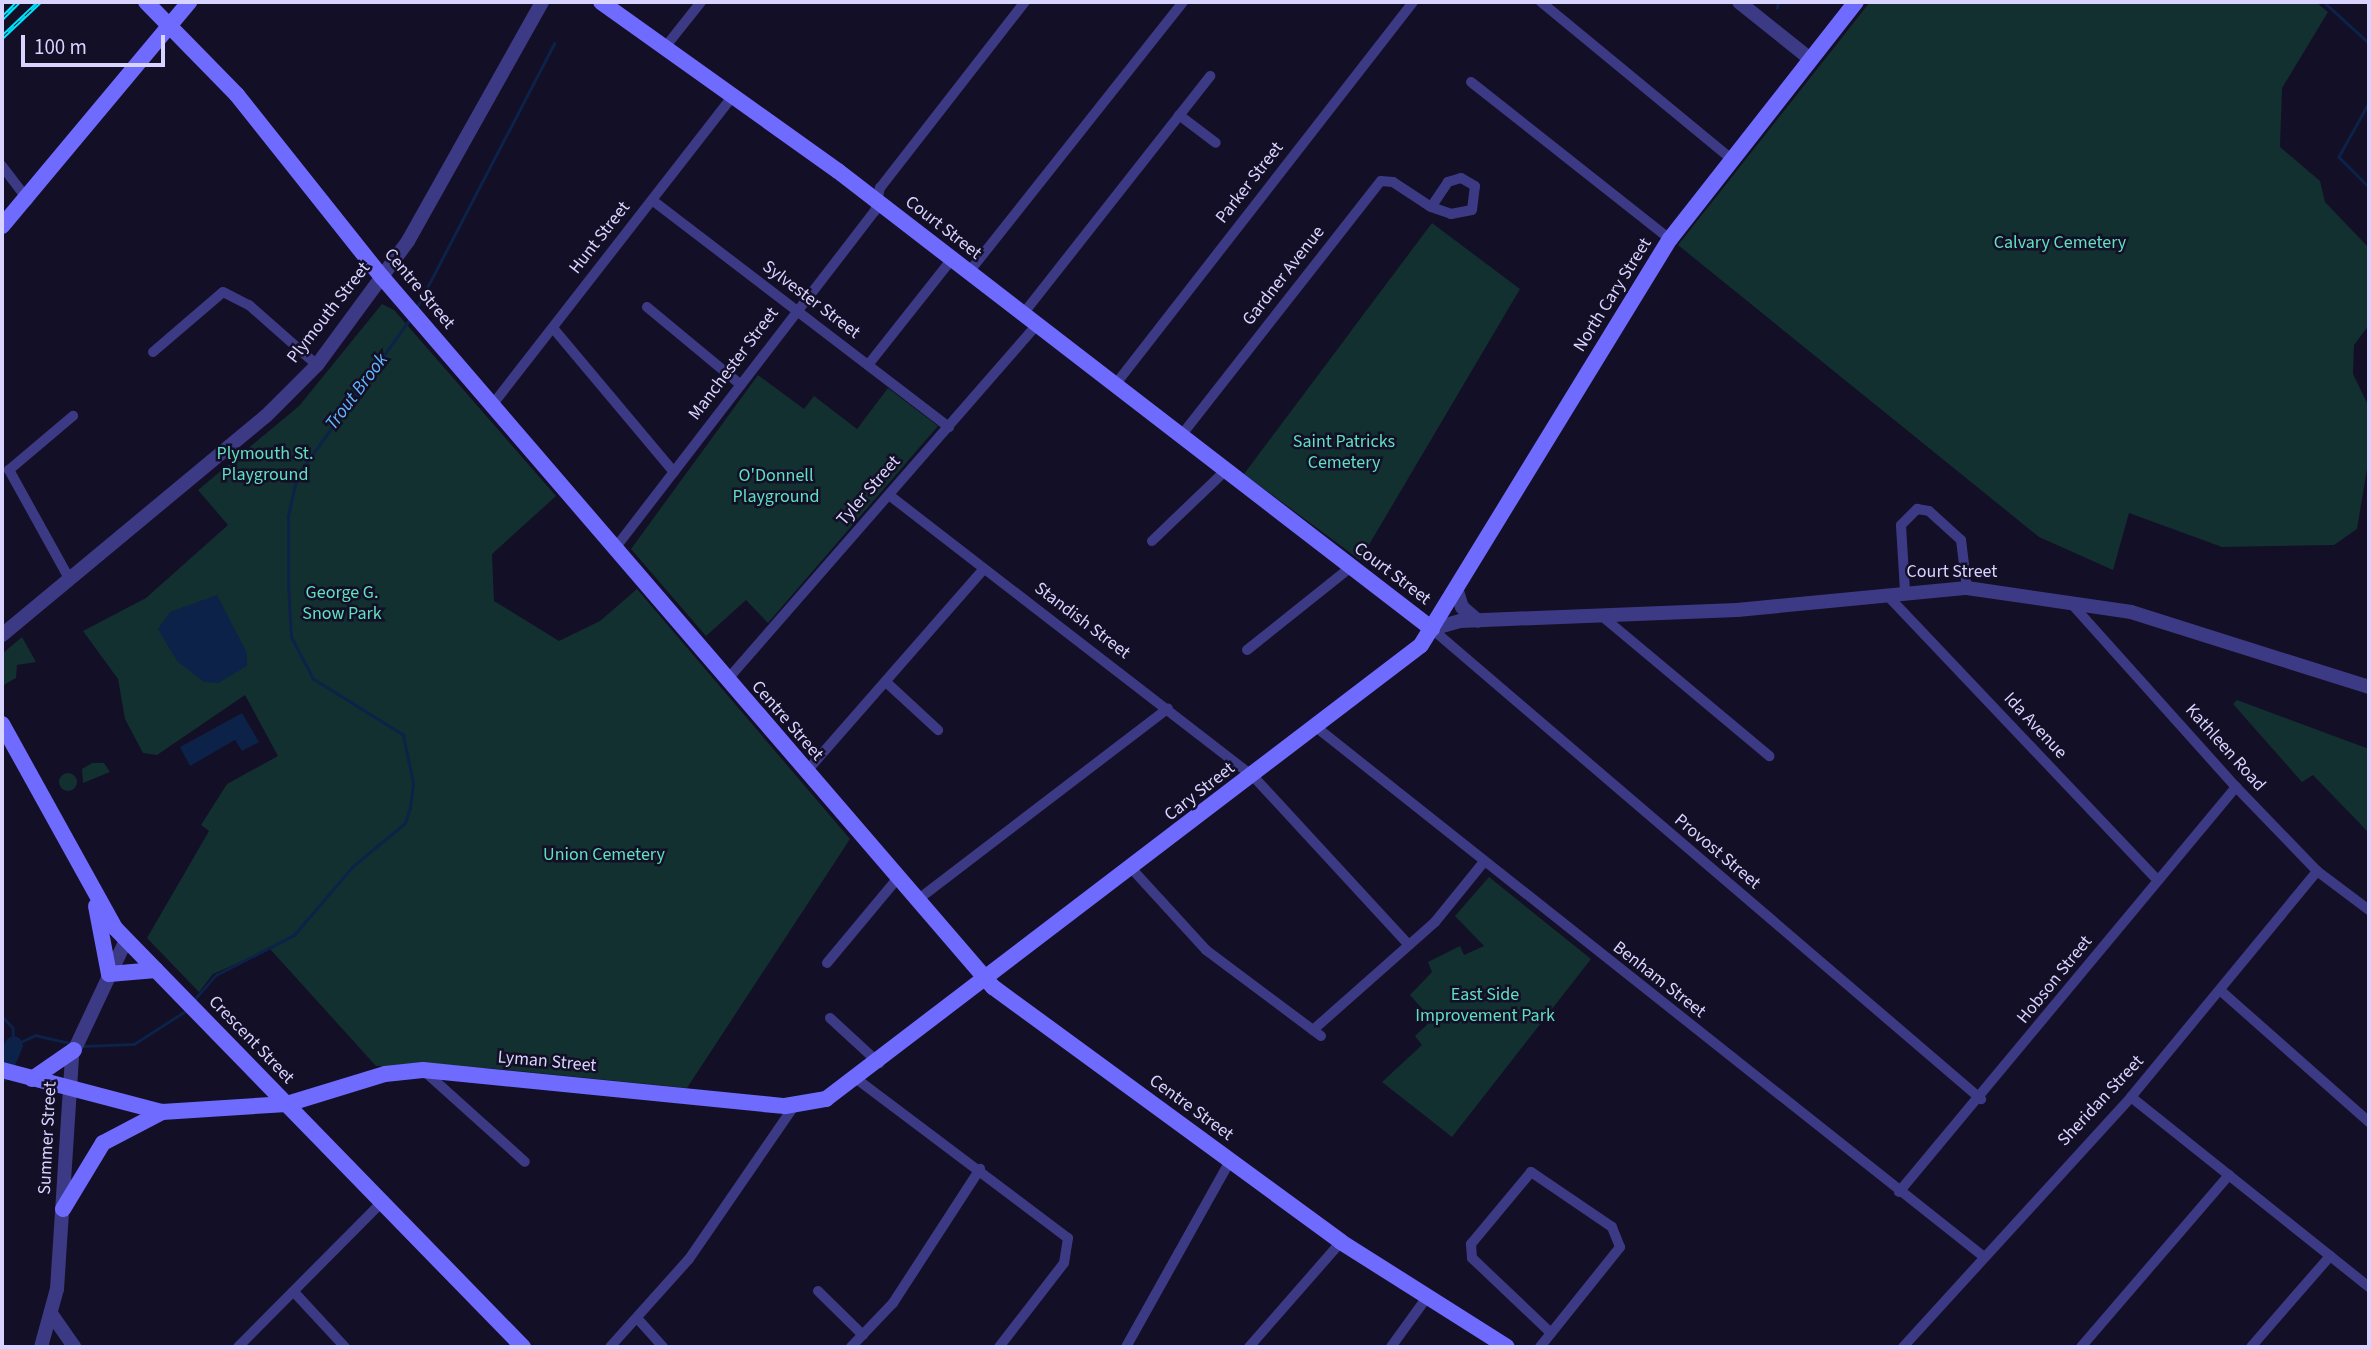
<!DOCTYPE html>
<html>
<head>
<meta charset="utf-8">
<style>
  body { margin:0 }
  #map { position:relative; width:2371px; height:1349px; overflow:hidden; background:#130f26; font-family:"Source Sans 3",sans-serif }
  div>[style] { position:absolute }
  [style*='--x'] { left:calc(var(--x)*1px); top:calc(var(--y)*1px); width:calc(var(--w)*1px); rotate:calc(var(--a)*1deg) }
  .green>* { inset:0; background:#12302f }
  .round { border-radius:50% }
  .water>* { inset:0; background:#0c2248 }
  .stream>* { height:2.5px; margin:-1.25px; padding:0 1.25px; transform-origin:1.25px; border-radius:1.25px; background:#0c2248 }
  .river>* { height:18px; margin:-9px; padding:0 9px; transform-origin:9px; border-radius:9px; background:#0c2248 }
  .minor>* { height:10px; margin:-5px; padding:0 5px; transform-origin:5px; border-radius:5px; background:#3d3a85 }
  .tertiary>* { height:14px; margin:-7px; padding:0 7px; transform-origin:7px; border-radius:7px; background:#3d3a85 }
  .secondary>* { height:16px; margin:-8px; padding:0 8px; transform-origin:8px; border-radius:8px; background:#6f6bff }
  .rail>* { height:5px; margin-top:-2.5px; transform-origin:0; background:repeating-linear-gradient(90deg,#130f26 0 8px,#00e5ff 0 16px); box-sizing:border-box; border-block:2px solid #00e5ff }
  span { translate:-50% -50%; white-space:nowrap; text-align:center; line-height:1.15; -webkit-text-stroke:5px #130f26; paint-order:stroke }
  .street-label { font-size:18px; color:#d9d4ff }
  .park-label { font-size:18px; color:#5fe0c0 }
  .water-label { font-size:19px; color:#62b6ff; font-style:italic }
  .frame { position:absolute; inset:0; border:4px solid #d9d4ff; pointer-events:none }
  .scale { position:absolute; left:21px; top:35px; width:144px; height:32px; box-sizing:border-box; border:4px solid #d9d4ff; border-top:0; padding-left:9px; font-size:21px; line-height:24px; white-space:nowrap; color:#d9d4ff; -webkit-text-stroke:5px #130f26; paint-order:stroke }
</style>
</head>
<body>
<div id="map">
  <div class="green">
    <i style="clip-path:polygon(1870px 2px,2316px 2px,2328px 12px,2282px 88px,2280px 147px,2320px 181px,2325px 202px,2369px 248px,2369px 325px,2354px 345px,2353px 374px,2369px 407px,2369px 457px,2357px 529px,2334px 545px,2222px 547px,2129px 513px,2113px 570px,2039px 537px,1678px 245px)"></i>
    <i style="clip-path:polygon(1432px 223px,1520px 289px,1360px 560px,1244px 474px)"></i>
    <i style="clip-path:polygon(382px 304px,394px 310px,556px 496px,492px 554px,494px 601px,559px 641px,600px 621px,637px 589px,850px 839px,687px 1088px,487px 1068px,376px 1066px,270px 949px,213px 974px,199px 992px,147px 938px,209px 831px,201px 825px,227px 784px,278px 756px,245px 695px,157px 755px,143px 753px,125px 719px,118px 679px,83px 631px,146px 598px,228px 525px,198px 490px,299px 406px)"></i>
    <i style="clip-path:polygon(758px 375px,804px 409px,814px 396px,857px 429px,888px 388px,938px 426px,768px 623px,746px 600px,706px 636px,631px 549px)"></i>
    <i style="clip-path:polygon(22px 637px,36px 662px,17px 665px,16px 678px,2px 686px,2px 654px)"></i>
    <i style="clip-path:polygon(2237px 700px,2369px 749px,2369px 833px,2313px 775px,2302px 782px,2233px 704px)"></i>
    <i style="clip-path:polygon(92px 763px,104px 763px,110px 772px,83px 783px,82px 769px)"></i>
    <i class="round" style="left:59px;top:773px;width:18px;height:18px"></i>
    <i style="clip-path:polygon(1489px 877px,1591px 959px,1452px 1137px,1382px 1082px,1422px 1045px,1415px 1036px,1432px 1020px,1410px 995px,1432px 972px,1428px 962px,1460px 946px,1464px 955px,1484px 946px,1455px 916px)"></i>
  </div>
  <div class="water">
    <i style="clip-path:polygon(217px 595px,247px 653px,247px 666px,218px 683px,204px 682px,177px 661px,158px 629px,170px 612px)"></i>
    <i style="clip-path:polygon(242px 713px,259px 742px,242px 751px,235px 740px,190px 766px,180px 747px)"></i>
  </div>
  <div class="stream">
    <i style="--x:2324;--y:2;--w:61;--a:42.3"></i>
    <i style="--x:1777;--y:8;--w:6;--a:-81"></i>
    <i style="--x:2369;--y:103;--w:62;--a:119.1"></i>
    <i style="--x:2339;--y:157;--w:42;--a:45"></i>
    <i style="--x:417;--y:307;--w:297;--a:-62.5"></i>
    <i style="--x:193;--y:1001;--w:35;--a:-49"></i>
    <i style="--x:216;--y:975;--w:88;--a:-27.1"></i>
    <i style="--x:294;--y:935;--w:89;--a:-49.5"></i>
    <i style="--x:352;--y:867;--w:69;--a:-39.7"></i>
    <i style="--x:405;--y:823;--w:16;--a:-72"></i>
    <i style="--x:410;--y:808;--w:25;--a:-83"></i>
    <i style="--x:413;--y:783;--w:49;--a:-101.8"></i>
    <i style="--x:403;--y:735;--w:106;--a:-148.1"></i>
    <i style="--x:313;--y:679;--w:47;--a:-117.6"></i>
    <i style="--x:291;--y:637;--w:53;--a:-93.2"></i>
    <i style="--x:288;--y:584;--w:68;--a:-90"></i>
    <i style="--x:288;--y:516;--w:41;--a:-77.3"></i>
    <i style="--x:297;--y:476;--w:193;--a:-54.3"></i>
    <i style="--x:2;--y:1016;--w:16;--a:47"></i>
    <i style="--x:13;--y:1028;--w:17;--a:87"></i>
    <i style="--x:14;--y:1045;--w:23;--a:-25"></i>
    <i style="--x:35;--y:1035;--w:39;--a:13"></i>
    <i style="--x:83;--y:1046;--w:51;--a:-2.2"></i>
    <i style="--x:134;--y:1044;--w:63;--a:-32.7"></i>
  </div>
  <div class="river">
    <i style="--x:2;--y:1073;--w:30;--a:-67"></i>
  </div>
  <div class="minor">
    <i style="--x:1541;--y:2;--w:245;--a:39.5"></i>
    <i style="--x:666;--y:46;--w:56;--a:-51.5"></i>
    <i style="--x:1471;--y:82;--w:253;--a:38.3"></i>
    <i style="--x:1179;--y:115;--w:46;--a:37.1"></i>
    <i style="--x:2;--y:166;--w:43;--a:52.6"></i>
    <i style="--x:652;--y:200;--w:374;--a:37.4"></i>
    <i style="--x:969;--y:272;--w:345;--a:-51.6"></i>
    <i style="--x:647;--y:307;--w:122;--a:39.7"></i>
    <i style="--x:1023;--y:314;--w:303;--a:-51.8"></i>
    <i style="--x:553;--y:328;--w:188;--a:50"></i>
    <i style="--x:153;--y:352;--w:92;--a:-40.6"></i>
    <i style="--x:223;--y:292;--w:29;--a:27"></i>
    <i style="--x:249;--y:305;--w:91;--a:41.4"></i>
    <i style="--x:868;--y:365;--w:135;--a:-51.6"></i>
    <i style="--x:1115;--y:385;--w:485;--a:-52.1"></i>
    <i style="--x:493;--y:404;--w:393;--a:-52.1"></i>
    <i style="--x:1180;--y:437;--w:325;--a:-51.9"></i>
    <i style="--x:1381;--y:181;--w:12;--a:5"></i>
    <i style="--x:1393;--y:182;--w:45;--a:33.3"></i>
    <i style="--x:1431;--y:207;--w:21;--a:19"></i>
    <i style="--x:1451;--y:214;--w:21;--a:-11"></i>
    <i style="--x:1472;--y:210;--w:24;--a:-83"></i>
    <i style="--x:1475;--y:186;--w:16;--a:-150"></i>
    <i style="--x:1461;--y:178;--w:14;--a:163"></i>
    <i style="--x:1448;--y:182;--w:30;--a:124"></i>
    <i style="--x:889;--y:495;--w:460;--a:37.7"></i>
    <i style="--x:1253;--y:776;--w:229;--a:47.3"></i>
    <i style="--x:1152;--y:541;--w:100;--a:-43.8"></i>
    <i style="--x:616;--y:547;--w:424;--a:-52.4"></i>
    <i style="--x:875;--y:211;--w:24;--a:-78"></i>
    <i style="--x:880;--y:188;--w:236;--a:-52.1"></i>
    <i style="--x:70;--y:580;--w:126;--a:-119"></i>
    <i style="--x:9;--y:470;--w:84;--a:-40.2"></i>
    <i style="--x:1905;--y:591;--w:66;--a:-93.5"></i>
    <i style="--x:1901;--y:525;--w:23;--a:-45"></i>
    <i style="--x:1917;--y:509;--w:12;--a:9"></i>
    <i style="--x:1929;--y:511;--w:43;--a:42.2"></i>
    <i style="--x:1961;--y:540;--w:48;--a:82.9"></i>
    <i style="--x:1886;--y:594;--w:395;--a:46.5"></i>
    <i style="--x:2069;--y:601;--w:250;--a:48.1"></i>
    <i style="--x:2236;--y:787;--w:117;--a:46"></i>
    <i style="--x:2317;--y:871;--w:65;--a:36.9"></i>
    <i style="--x:1603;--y:617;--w:217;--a:39.9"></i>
    <i style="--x:1432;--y:629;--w:723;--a:40.57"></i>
    <i style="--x:1247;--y:650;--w:133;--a:-38.6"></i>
    <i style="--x:727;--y:680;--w:471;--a:-48.9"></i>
    <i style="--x:886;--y:682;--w:71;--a:42.7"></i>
    <i style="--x:1316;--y:727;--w:851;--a:38.42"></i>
    <i style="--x:806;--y:772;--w:270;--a:-48.8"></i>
    <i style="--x:1132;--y:869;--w:110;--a:47.6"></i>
    <i style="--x:1206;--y:950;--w:134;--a:36.8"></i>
    <i style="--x:916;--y:901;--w:317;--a:-37.4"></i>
    <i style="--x:827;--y:963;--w:109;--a:-50.2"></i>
    <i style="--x:2221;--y:991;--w:198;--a:41.5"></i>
    <i style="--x:830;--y:1018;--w:67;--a:42.6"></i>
    <i style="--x:1321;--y:1036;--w:10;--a:-143"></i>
    <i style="--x:1313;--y:1030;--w:163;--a:-41.5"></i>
    <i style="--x:1435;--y:922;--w:76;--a:-50.9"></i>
    <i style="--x:423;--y:1070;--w:137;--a:42"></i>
    <i style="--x:858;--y:1080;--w:263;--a:37"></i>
    <i style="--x:1068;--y:1238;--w:25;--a:99"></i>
    <i style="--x:1064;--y:1263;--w:106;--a:127.7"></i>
    <i style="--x:2131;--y:1097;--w:305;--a:38.6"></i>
    <i style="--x:1899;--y:1192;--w:527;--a:-50.24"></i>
    <i style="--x:818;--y:1291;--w:63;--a:44.4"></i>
    <i style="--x:294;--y:1292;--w:75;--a:47.2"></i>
    <i style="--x:637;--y:1318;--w:39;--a:48"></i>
    <i style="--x:238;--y:1347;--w:204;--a:-45.2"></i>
    <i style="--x:610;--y:1347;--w:118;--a:-48.1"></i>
    <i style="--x:689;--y:1259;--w:187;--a:-55.5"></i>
    <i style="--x:851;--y:1347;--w:61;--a:-46.3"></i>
    <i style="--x:893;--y:1303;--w:160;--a:-57"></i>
    <i style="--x:1126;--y:1347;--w:213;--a:-60.8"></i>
    <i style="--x:1249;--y:1347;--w:140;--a:-48.8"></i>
    <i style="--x:1391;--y:1347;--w:62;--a:-54.2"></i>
    <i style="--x:1540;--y:1347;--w:128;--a:-51.3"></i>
    <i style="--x:1620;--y:1247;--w:22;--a:-112"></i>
    <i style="--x:1612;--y:1227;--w:98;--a:-145.8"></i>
    <i style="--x:1531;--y:1172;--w:94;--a:129.8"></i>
    <i style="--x:1471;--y:1244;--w:14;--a:86"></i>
    <i style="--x:1472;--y:1258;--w:109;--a:43.5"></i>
    <i style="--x:1903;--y:1347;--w:338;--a:-47.6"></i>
    <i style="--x:2131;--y:1097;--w:293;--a:-50.5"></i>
    <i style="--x:2081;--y:1347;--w:227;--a:-49.3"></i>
    <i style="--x:2251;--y:1347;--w:121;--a:-49"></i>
  </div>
  <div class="tertiary">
    <i style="--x:1739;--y:2;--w:90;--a:38.7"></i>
    <i style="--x:1457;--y:591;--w:17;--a:73"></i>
    <i style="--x:1462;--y:607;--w:21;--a:41"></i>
    <i style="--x:1432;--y:629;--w:29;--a:-16"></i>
    <i style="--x:1460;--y:621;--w:277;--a:-2.3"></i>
    <i style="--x:1737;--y:610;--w:231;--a:-5.5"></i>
    <i style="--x:1967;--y:588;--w:166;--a:8.3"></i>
    <i style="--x:2131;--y:612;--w:250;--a:17.5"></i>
    <i style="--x:2;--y:635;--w:343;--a:-39.7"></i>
    <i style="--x:266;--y:416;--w:72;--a:-45"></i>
    <i style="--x:317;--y:365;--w:154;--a:-53.7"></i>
    <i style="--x:408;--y:241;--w:274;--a:-60.7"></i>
    <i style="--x:52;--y:1315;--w:39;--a:55"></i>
    <i style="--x:41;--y:1347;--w:60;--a:-74.6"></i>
    <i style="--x:57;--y:1289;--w:234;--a:-86.3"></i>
    <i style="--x:72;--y:1055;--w:127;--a:-64.8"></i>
  </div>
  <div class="secondary">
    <i style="--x:146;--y:2;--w:130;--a:45.6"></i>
    <i style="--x:237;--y:95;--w:233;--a:51.5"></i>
    <i style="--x:382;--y:277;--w:937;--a:49.29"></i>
    <i style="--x:993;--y:987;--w:431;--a:36.2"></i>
    <i style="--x:1341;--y:1242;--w:196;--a:32.3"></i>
    <i style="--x:601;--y:2;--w:291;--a:35.5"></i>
    <i style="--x:838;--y:171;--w:750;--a:37.63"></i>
    <i style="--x:2;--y:226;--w:292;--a:-50.1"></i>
    <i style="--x:2;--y:724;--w:233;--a:61"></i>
    <i style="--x:115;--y:928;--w:585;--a:45.76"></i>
    <i style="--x:96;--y:906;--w:69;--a:79.2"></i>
    <i style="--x:109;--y:974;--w:47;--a:-4.9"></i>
    <i style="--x:2;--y:1070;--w:165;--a:14.7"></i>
    <i style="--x:162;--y:1112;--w:125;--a:-3.7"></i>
    <i style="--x:287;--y:1104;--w:102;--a:-17"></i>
    <i style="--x:385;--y:1074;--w:38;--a:-6"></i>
    <i style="--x:423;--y:1070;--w:364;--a:5.7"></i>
    <i style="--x:785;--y:1106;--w:42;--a:-9.7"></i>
    <i style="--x:826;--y:1099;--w:748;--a:-37.34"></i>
    <i style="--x:1421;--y:645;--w:476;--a:-58.5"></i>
    <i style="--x:1670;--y:239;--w:301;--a:-51.9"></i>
    <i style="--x:32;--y:1079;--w:51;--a:-34.6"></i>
    <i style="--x:63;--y:1209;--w:77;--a:-58.8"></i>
    <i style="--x:103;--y:1143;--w:67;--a:-27.7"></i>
  </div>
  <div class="rail">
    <i style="--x:2;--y:18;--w:23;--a:-45"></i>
    <i style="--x:2;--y:37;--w:51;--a:-43.4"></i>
  </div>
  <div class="street-label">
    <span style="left:1250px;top:183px;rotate:-52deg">Parker Street</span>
    <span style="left:943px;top:228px;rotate:38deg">Court Street</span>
    <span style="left:600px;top:238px;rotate:-52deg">Hunt Street</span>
    <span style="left:1284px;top:276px;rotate:-52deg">Gardner Avenue</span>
    <span style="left:419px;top:289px;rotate:50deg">Centre Street</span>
    <span style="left:1613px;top:295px;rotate:-58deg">North Cary Street</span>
    <span style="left:811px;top:300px;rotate:37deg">Sylvester Street</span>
    <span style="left:329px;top:313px;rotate:-52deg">Plymouth Street</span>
    <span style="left:734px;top:364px;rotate:-53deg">Manchester Street</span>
    <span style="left:869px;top:491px;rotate:-49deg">Tyler Street</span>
    <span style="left:1952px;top:572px">Court Street</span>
    <span style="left:1392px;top:574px;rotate:37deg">Court Street</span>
    <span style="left:1082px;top:621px;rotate:37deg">Standish Street</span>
    <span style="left:787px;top:721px;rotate:49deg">Centre Street</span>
    <span style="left:2035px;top:726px;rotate:47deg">Ida Avenue</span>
    <span style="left:2225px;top:748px;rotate:48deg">Kathleen Road</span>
    <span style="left:1200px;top:792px;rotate:-38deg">Cary Street</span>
    <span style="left:1717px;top:852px;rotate:40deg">Provost Street</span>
    <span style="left:1659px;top:980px;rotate:38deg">Benham Street</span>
    <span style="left:2055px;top:980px;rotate:-51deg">Hobson Street</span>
    <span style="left:251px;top:1040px;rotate:46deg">Crescent Street</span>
    <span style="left:547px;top:1062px;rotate:5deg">Lyman Street</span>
    <span style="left:2101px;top:1101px;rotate:-47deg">Sheridan Street</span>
    <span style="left:1191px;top:1108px;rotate:36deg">Centre Street</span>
    <span style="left:48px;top:1138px;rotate:-87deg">Summer Street</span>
  </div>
  <div class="park-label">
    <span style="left:2060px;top:243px">Calvary Cemetery</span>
    <span style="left:1344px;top:453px">Saint Patricks<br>Cemetery</span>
    <span style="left:265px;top:465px">Plymouth St.<br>Playground</span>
    <span style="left:776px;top:487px">O'Donnell<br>Playground</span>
    <span style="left:342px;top:604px">George G.<br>Snow Park</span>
    <span style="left:604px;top:855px">Union Cemetery</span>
    <span style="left:1485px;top:1006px">East Side<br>Improvement Park</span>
  </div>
  <div class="water-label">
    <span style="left:357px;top:392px;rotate:-53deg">Trout Brook</span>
  </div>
  <div class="frame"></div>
  <div class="scale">100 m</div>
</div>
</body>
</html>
